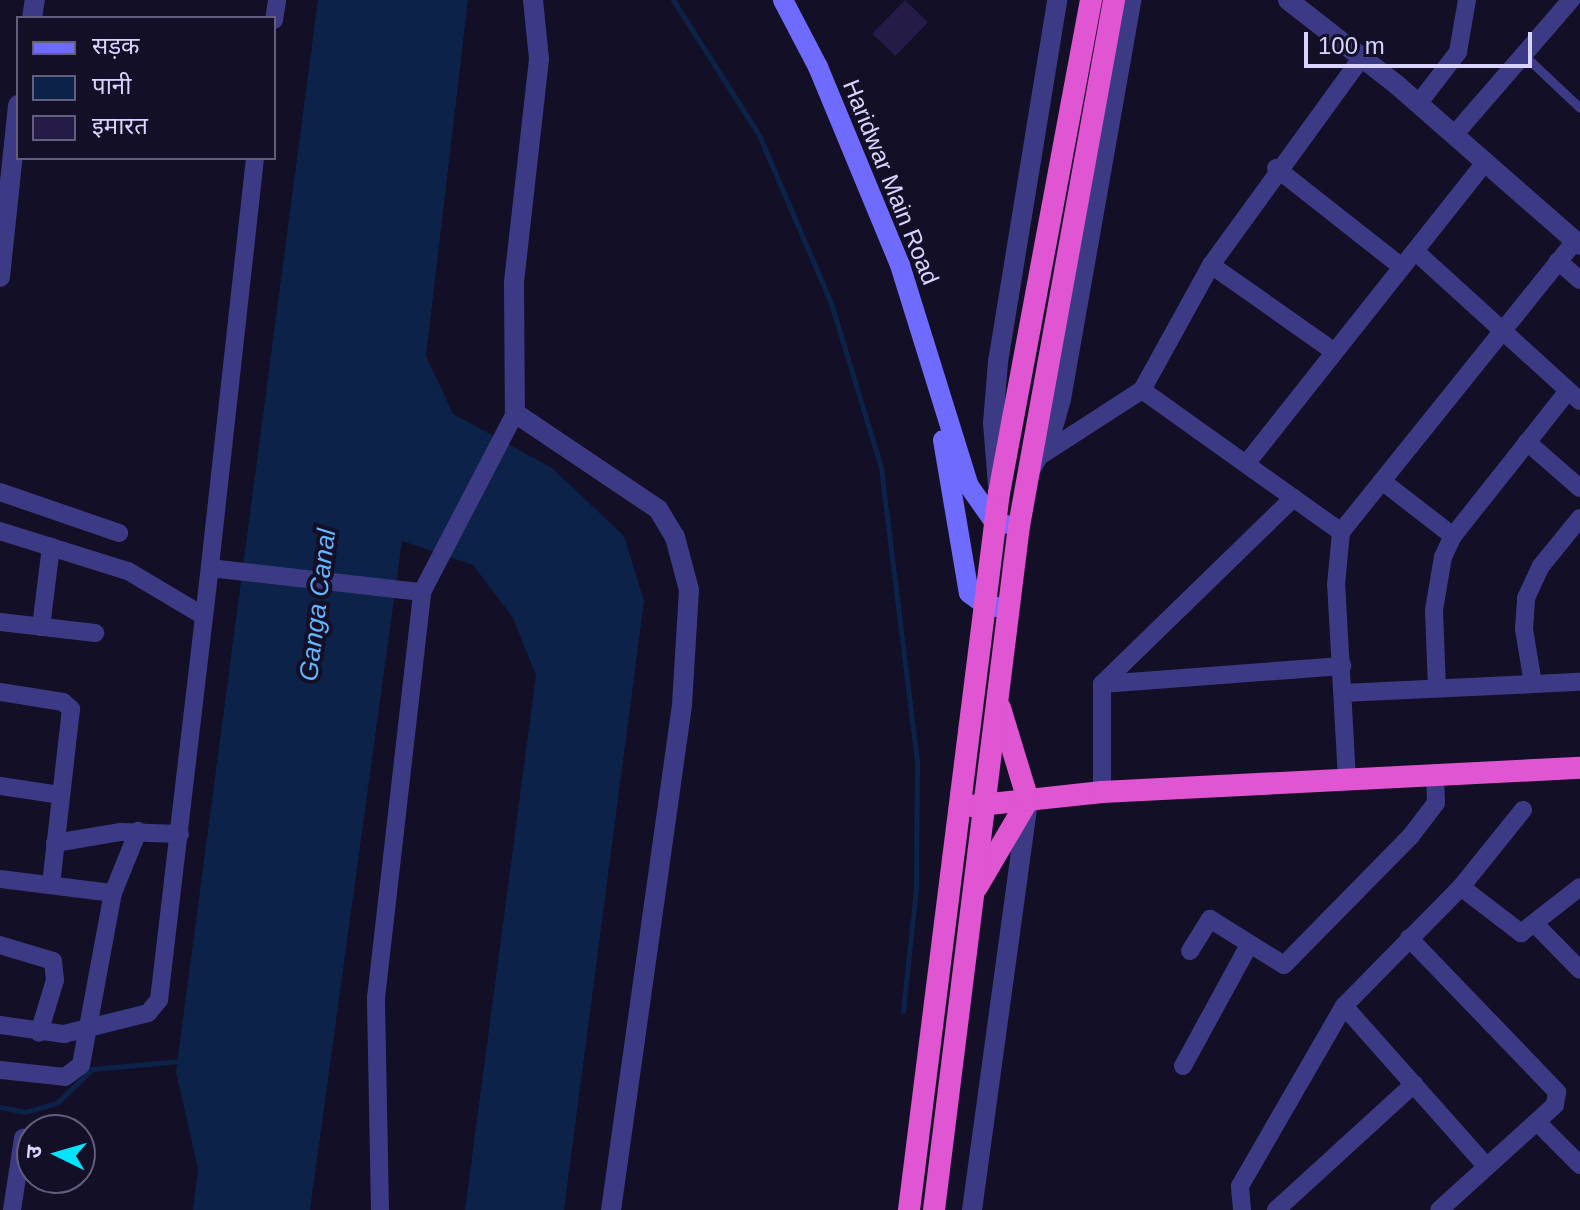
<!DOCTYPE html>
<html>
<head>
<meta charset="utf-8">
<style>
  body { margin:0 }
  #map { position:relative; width:1580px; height:1210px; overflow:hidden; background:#130f26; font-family:Arial,"Noto Sans Devanagari",sans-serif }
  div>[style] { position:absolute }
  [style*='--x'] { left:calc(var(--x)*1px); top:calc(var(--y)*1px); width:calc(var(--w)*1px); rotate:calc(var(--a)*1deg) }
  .water>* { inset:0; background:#0c2248 }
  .stream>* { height:5px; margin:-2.5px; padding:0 2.5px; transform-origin:2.5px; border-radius:2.5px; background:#0c2248 }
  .building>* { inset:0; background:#241b47; transform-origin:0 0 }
  .service>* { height:9px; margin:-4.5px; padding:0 4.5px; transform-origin:4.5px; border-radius:4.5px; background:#3d3a85 }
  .minor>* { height:18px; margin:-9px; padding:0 9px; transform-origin:9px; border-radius:9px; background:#3d3a85 }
  .tertiary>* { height:20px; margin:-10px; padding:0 10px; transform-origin:10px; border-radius:10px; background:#3d3a85 }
  .secondary>* { height:20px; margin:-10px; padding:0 10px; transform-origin:10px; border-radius:10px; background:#6f6bff }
  .trunk>* { height:22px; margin:-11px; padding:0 11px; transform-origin:11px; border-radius:11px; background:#e055d1 }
  span { translate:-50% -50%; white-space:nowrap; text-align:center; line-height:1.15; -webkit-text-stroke:8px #130f26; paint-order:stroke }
  .street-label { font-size:24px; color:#d9d4ff }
  .water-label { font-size:26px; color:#62b6ff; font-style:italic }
  .legend { position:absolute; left:16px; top:16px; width:260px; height:144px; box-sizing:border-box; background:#130f26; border:2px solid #625e7d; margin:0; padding:10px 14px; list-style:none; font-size:24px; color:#d9d4ff }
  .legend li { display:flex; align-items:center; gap:16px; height:40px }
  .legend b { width:40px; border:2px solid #625e7d }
  .north { position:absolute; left:16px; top:1114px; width:80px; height:80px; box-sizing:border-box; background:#130f26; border:2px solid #625e7d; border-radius:50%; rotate:275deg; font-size:22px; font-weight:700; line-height:32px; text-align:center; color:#d9d4ff }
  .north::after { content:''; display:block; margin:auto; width:28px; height:36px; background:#00e5ff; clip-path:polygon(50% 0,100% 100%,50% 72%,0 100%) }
  .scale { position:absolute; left:1304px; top:32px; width:228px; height:36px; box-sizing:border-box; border:4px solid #d9d4ff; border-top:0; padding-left:10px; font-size:24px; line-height:28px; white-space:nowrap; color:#d9d4ff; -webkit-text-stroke:6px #130f26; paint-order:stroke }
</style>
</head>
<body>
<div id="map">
  <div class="water">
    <i style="clip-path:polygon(318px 0,468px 0,426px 356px,453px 414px,552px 468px,624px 536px,644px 601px,564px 1210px,465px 1210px,536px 675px,513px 618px,473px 565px,402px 541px,310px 1210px,193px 1210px,198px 1169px,176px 1072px)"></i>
  </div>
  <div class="stream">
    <i style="--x:673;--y:0;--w:160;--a:57.5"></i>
    <i style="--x:759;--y:135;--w:183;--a:66.8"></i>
    <i style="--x:831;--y:303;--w:172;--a:73.1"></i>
    <i style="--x:881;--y:468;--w:296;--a:83"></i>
    <i style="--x:917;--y:762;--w:127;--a:90.5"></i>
    <i style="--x:916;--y:889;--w:123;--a:96.1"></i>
    <i style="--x:0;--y:1107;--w:25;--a:11"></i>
    <i style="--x:25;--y:1112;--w:33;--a:-16"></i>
    <i style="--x:57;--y:1103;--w:49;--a:-44.2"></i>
    <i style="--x:92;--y:1069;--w:90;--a:-5.1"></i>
  </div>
  <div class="building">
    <i style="left:905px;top:0;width:32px;height:47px;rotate:44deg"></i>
  </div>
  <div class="service">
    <i style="--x:1524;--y:55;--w:77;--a:43.4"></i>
  </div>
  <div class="minor">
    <i style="--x:274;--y:20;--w:20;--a:-81"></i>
    <i style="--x:1418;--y:104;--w:66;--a:-52.4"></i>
    <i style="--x:1458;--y:52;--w:53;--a:-80.2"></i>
    <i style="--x:1454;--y:135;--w:179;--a:-49.1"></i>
    <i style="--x:255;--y:158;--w:412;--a:96.3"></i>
    <i style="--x:210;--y:568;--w:213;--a:6.5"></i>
    <i style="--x:422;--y:592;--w:202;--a:-62.5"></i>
    <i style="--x:1276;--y:168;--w:160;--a:38.2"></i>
    <i style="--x:1415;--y:251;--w:223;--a:42.3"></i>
    <i style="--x:1558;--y:261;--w:29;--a:41"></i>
    <i style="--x:1211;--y:265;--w:151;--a:35.1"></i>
    <i style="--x:1142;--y:390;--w:244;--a:35.5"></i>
    <i style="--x:1527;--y:442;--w:70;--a:41"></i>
    <i style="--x:1043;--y:454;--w:118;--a:-32.9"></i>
    <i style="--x:1142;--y:390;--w:143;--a:-61.1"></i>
    <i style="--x:1211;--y:265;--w:257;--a:-54"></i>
    <i style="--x:1246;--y:464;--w:385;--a:-51.6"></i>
    <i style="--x:1382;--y:481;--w:90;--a:37.8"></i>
    <i style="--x:0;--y:492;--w:126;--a:19"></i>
    <i style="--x:0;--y:531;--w:134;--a:17.4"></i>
    <i style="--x:128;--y:571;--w:86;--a:30.7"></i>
    <i style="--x:0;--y:622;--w:96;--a:6.6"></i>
    <i style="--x:41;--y:627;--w:81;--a:-82.9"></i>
    <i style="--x:1102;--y:684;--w:241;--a:-4.3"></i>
    <i style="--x:1533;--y:684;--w:56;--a:-99.3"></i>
    <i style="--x:1524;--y:629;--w:31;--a:-86"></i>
    <i style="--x:1526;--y:598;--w:35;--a:-65"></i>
    <i style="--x:1541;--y:566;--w:62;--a:-50.9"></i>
    <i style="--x:1437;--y:688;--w:78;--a:-92.2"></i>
    <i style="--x:1434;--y:610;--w:54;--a:-80.4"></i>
    <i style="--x:1443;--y:557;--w:23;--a:-65"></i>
    <i style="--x:1453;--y:536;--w:185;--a:-51.6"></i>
    <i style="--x:0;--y:692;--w:64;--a:9"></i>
    <i style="--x:63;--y:702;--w:11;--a:41"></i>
    <i style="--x:71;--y:709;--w:176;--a:96.5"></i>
    <i style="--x:1343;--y:693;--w:237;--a:-2.7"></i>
    <i style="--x:1347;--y:779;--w:194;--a:-93.2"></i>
    <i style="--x:1336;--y:585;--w:53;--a:-84.6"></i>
    <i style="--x:1341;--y:532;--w:373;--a:-51.2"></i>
    <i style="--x:0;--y:786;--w:62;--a:8.4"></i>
    <i style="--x:1102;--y:792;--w:108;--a:-90"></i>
    <i style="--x:1102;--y:684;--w:267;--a:-44.2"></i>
    <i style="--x:55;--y:843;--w:67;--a:-9.5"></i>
    <i style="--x:121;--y:832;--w:59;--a:1.9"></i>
    <i style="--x:0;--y:879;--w:114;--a:7.1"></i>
    <i style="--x:1461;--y:887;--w:76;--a:37.5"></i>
    <i style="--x:1521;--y:933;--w:75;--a:-37.9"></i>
    <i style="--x:1535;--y:924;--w:64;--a:45.6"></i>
    <i style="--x:1409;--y:938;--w:214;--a:46.1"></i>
    <i style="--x:1557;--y:1092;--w:13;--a:99"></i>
    <i style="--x:1555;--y:1105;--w:156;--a:137.8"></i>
    <i style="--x:0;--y:945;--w:55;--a:16.8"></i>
    <i style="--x:53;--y:961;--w:19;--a:84"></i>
    <i style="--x:55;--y:980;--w:55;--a:106.8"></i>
    <i style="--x:1190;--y:951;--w:38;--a:-58"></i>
    <i style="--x:1210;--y:919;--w:87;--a:31.9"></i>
    <i style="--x:1284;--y:965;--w:180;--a:-45.5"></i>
    <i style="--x:1410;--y:837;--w:43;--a:-52.6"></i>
    <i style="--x:1436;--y:803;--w:27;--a:-92"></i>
    <i style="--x:1344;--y:1006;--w:213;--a:48.4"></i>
    <i style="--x:0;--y:1025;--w:65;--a:8"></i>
    <i style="--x:64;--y:1034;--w:87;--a:-14"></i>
    <i style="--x:148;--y:1013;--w:17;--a:-50"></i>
    <i style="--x:159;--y:1000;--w:435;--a:-83.3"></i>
    <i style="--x:1183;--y:1066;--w:138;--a:-61.4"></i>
    <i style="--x:0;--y:1070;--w:65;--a:6.1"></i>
    <i style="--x:65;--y:1077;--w:20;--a:-37"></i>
    <i style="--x:81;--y:1065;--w:175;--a:-79.5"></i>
    <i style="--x:113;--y:893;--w:67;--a:-68"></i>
    <i style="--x:1537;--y:1122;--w:61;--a:45"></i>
    <i style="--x:12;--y:1210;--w:73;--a:-81.3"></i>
    <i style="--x:380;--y:1210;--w:212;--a:-91.1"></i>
    <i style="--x:376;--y:998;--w:409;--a:-83.5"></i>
    <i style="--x:1242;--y:1210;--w:24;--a:-95"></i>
    <i style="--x:1240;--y:1186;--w:208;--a:-60"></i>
    <i style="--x:1344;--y:1006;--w:167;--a:-45.5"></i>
    <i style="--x:1461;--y:887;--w:99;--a:-51.2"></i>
    <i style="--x:1276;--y:1210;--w:187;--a:-42.4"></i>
  </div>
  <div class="tertiary">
    <i style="--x:533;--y:0;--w:59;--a:84.2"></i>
    <i style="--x:539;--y:59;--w:225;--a:96.4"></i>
    <i style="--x:514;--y:283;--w:130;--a:89.6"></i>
    <i style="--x:515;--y:413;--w:172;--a:33.9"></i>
    <i style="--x:658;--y:509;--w:33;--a:59"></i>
    <i style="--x:675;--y:537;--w:55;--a:75.2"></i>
    <i style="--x:689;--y:590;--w:115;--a:93.5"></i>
    <i style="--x:682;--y:705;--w:510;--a:98"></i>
    <i style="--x:1288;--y:0;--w:138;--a:37.9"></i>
    <i style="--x:1397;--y:85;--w:243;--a:41.2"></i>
    <i style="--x:32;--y:18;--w:18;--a:-81"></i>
    <i style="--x:0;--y:277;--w:173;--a:-84"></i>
    <i style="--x:1028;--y:474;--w:46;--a:-60.1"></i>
    <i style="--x:1051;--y:434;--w:36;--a:-74"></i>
    <i style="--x:1061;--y:399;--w:405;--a:-80"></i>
    <i style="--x:998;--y:485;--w:62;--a:-94.6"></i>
    <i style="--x:993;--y:423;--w:61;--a:-85.3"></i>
    <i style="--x:998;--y:362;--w:367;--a:-80.7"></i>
    <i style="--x:972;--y:1210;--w:414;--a:-82.2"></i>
  </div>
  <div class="secondary">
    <i style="--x:783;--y:0;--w:76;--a:62.4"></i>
    <i style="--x:818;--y:67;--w:214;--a:67.5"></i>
    <i style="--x:900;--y:265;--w:232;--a:72.7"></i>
    <i style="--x:969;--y:486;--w:45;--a:54.9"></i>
    <i style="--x:995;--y:523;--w:9;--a:6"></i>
    <i style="--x:943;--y:440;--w:155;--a:80.4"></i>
    <i style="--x:969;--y:593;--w:20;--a:37"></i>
    <i style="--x:985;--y:605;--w:24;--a:9"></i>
  </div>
  <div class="trunk">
    <i style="--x:971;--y:806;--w:132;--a:-6.1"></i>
    <i style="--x:1102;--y:792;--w:479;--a:-2.9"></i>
    <i style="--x:977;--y:887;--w:101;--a:-59.6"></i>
    <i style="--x:1028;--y:800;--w:96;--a:-106.9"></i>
    <i style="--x:909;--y:1210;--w:723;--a:-82.85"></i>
    <i style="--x:999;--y:493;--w:502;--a:-79.43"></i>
    <i style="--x:934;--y:1210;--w:689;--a:-82.92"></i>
    <i style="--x:1019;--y:526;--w:535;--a:-79.76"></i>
  </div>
  <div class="street-label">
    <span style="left:891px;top:182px;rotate:68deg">Haridwar Main Road</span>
  </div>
  <div class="water-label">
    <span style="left:318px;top:605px;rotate:-83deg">Ganga Canal</span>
  </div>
  <ul class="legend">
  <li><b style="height:10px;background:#6f6bff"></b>सड़क</li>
  <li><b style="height:22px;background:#0c2248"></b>पानी</li>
  <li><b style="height:22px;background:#241b47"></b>इमारत</li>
  </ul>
  <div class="north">उ</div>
  <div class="scale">100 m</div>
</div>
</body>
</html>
